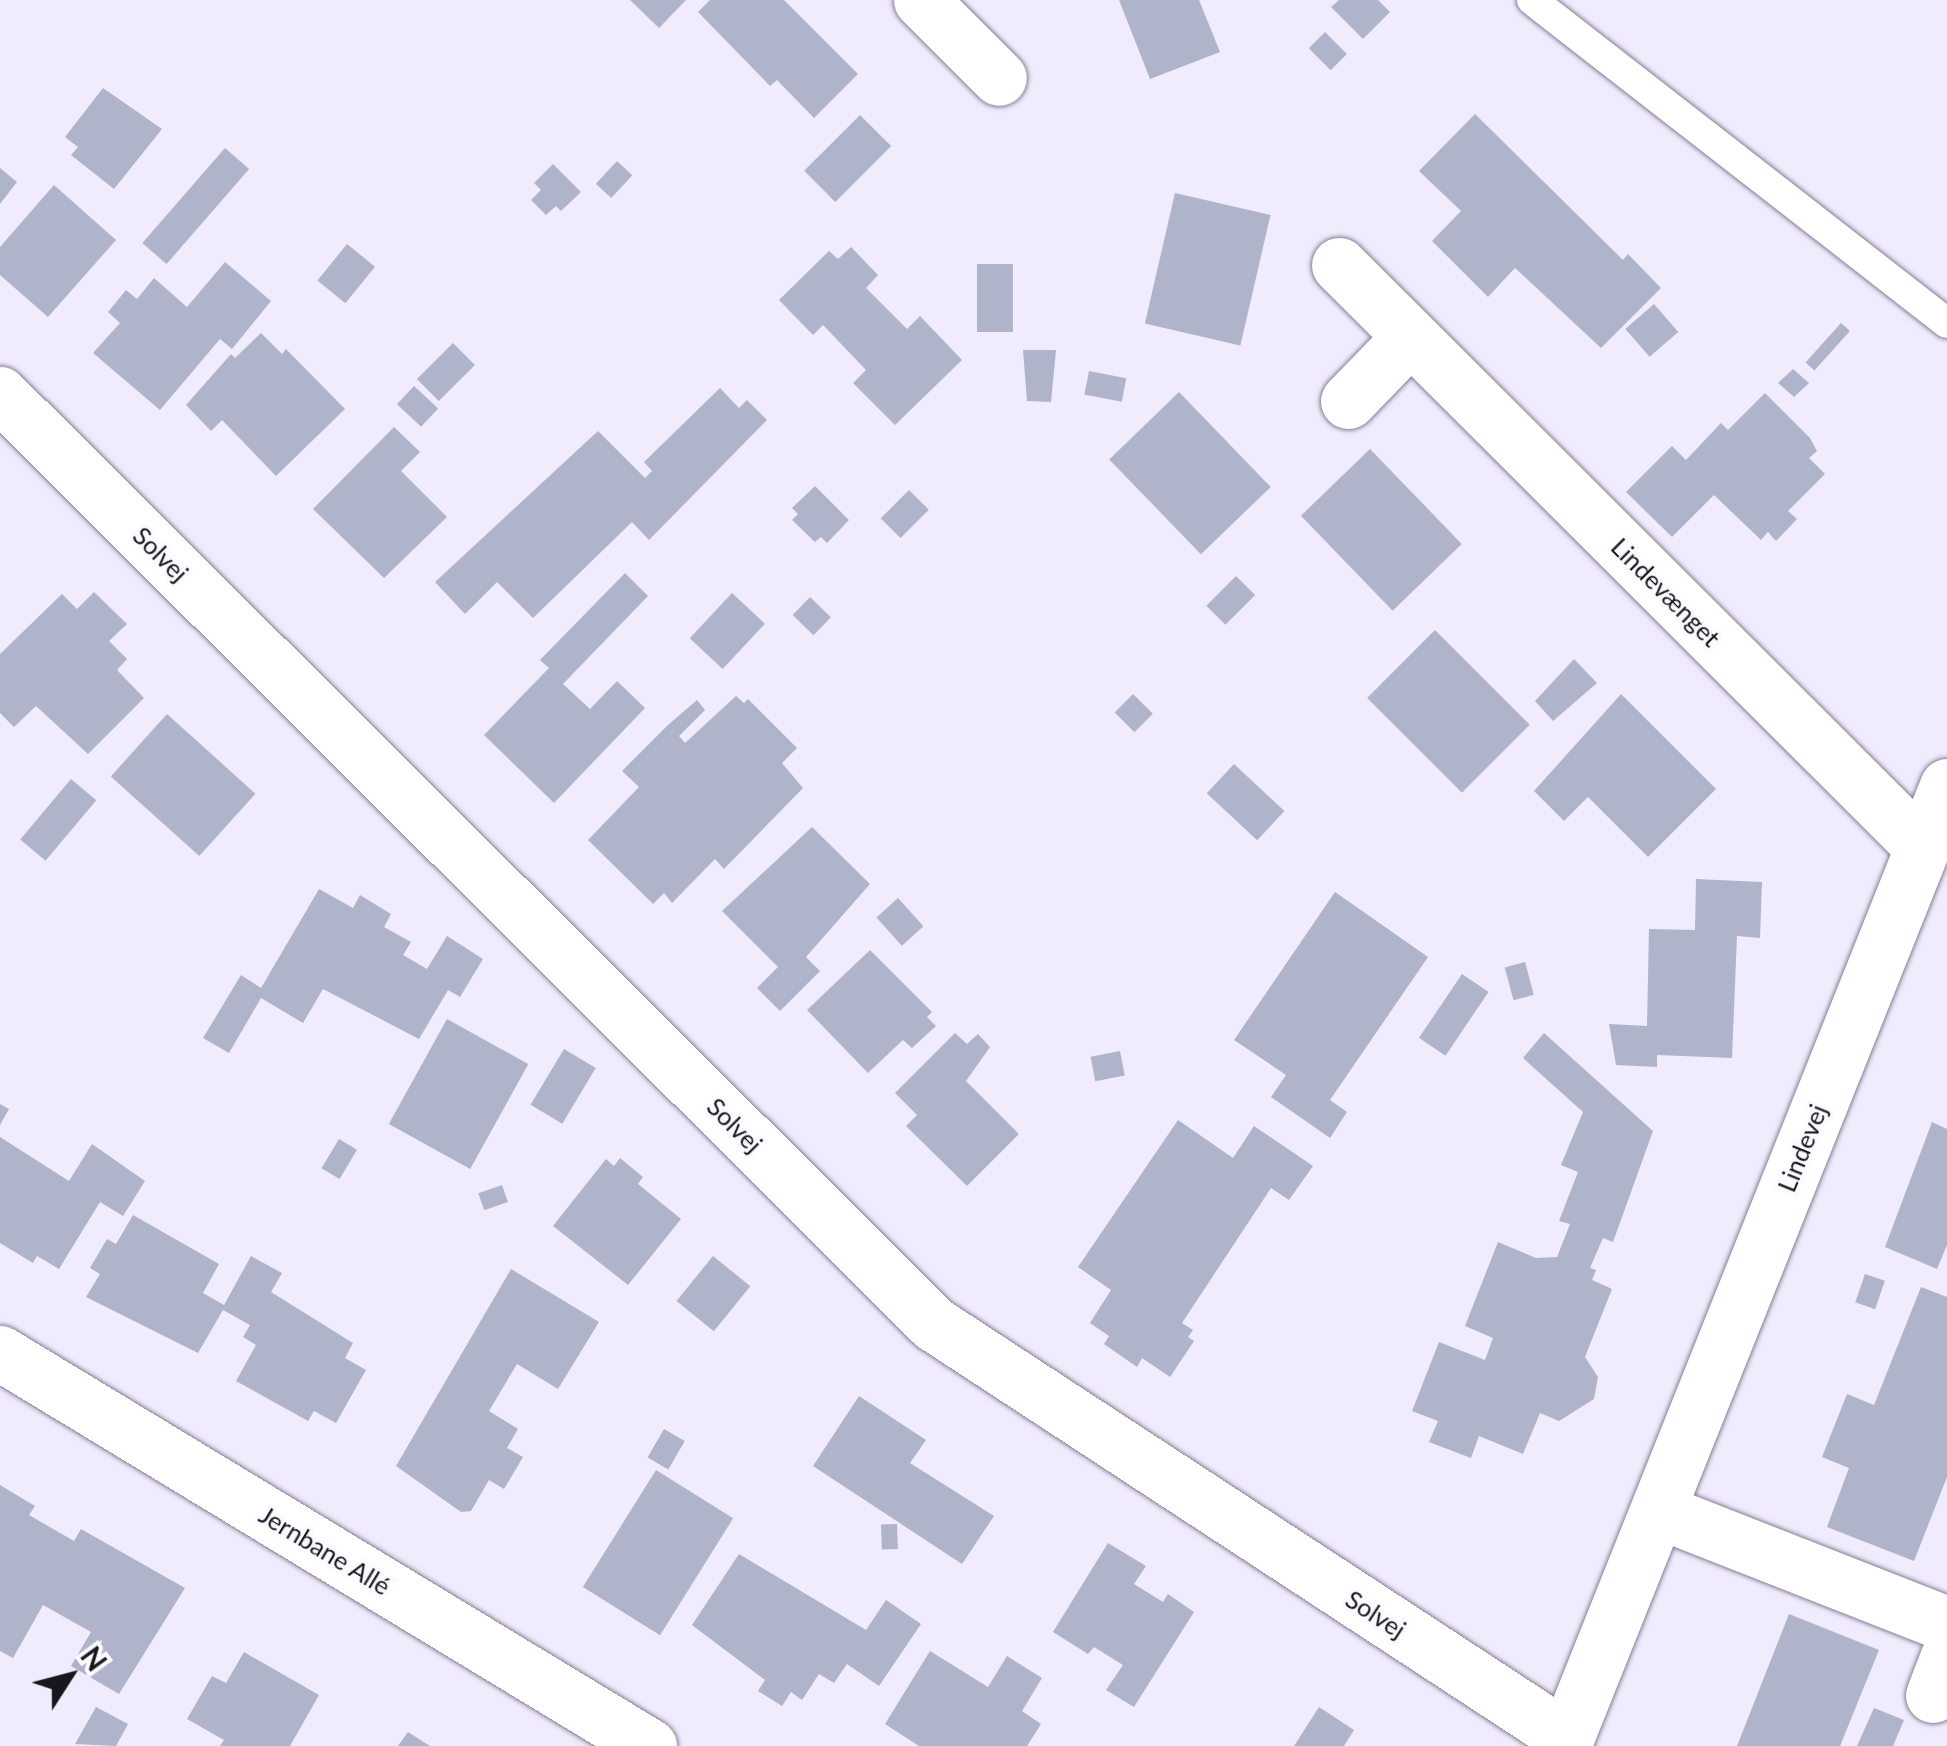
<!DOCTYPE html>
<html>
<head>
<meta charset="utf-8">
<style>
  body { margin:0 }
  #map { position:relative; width:1947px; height:1746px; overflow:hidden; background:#f0ebfd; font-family:Lato,sans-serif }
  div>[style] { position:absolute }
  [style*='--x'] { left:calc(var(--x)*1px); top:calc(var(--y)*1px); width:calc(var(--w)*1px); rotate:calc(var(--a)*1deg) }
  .building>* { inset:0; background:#afb4ca; transform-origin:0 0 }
  .roads { filter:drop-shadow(0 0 2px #857e93) drop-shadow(0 0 2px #857e93) }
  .lane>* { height:30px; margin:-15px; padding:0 15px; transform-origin:15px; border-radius:15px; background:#fff }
  .street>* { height:55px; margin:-27.5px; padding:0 27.5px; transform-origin:27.5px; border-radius:27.5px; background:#fff }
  span { translate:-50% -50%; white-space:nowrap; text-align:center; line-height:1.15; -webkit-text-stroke:8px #fcfaff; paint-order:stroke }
  .street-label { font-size:25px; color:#18151d }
  .north { position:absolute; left:20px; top:1626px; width:100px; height:100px; -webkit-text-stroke:8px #fcfaff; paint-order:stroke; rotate:54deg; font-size:28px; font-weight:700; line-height:40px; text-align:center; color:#18151d }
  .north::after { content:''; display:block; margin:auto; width:35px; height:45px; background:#18151d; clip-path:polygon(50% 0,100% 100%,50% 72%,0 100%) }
</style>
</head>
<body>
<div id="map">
  <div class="building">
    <i style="clip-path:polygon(630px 0,686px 0,659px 28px)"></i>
    <i style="clip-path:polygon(710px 0,784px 0,858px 74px,814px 118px,777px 80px,770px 86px,698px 12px)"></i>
    <i style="clip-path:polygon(1119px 0,1199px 0,1220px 52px,1150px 79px)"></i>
    <i style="clip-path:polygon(1339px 0,1378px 0,1390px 12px,1363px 39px,1331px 7px)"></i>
    <i style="left:1325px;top:32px;width:31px;height:23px;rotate:45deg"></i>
    <i style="clip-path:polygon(103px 88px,162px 129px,114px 189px,71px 155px,78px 147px,65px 137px)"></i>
    <i style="clip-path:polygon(1475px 114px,1623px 260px,1628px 254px,1661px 288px,1601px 348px,1515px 268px,1488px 297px,1432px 241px,1461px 211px,1419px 171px)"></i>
    <i style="left:860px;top:115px;width:44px;height:79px;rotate:45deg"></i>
    <i style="left:225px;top:148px;width:32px;height:126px;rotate:41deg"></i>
    <i style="left:617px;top:161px;width:21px;height:31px;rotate:43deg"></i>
    <i style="clip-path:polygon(553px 164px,581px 192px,561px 211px,556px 206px,546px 215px,531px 200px,541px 190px,534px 183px)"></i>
    <i style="clip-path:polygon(0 168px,17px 182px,0 204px)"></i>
    <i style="clip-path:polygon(54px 185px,116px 240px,48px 317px,0 275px,0 247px)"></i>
    <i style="left:1175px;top:193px;width:98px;height:134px;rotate:13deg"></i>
    <i style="left:347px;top:244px;width:36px;height:47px;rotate:39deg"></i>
    <i style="clip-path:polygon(851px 247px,878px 275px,866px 288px,907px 329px,920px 316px,962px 360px,895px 425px,853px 383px,866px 370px,823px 325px,813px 335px,779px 300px,829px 251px,838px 259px)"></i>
    <i style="clip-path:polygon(225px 262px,271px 301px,232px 349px,220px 339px,160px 410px,93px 353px,120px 323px,108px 312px,126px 290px,137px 299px,154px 278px,187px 307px)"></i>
    <i style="left:977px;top:264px;width:36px;height:68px"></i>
    <i style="left:1654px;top:304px;width:37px;height:38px;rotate:49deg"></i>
    <i style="left:1841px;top:323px;width:12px;height:53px;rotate:42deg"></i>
    <i style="clip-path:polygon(261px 333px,282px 354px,286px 349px,345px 409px,276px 476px,222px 420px,211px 431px,186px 405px,231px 354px,235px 358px)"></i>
    <i style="left:453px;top:343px;width:31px;height:51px;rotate:45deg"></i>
    <i style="clip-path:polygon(1023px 350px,1056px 350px,1051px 402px,1027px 401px)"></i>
    <i style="clip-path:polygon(1793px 369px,1809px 383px,1794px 397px,1778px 383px)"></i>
    <i style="left:1089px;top:371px;width:38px;height:24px;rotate:11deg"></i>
    <i style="left:414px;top:386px;width:33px;height:25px;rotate:43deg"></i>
    <i style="clip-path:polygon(720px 388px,739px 408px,747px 400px,767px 420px,649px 540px,632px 522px,533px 618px,497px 582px,465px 614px,435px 582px,598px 431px,645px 478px,652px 471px,644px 462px)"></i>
    <i style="left:1179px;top:392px;width:132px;height:97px;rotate:46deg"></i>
    <i style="clip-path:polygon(1765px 393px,1810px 438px,1817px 451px,1809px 458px,1825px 474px,1788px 511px,1797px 519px,1776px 541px,1768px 532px,1761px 540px,1714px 495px,1672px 537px,1626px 492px,1672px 446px,1686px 460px,1721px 423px,1728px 430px)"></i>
    <i style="clip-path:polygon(394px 427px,420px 452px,401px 471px,447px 517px,384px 578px,313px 509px)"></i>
    <i style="left:1370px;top:449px;width:132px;height:96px;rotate:46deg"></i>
    <i style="clip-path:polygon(815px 486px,849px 520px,827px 543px,821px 537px,815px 542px,792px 520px,798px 514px,792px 508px)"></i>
    <i style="left:909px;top:490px;width:28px;height:40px;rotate:45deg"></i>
    <i style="clip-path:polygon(625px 573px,648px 596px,563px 684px,590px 709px,617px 681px,645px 708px,554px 803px,484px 735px,549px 668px,540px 660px)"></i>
    <i style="left:1236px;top:576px;width:27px;height:42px;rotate:45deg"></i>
    <i style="clip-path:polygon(94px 592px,127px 624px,109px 641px,127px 659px,117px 670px,144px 698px,88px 754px,36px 706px,14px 727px,0 713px,0 654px,62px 594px,77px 609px)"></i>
    <i style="left:732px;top:593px;width:45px;height:62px;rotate:43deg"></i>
    <i style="left:810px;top:597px;width:29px;height:25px;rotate:44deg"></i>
    <i style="left:1435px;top:630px;width:134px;height:96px;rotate:45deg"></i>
    <i style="clip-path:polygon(1574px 659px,1597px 683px,1553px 721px,1535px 701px)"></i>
    <i style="left:1133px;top:694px;width:28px;height:26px;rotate:45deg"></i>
    <i style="clip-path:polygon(1621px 694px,1716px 789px,1648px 857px,1588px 797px,1564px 821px,1534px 791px)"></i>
    <i style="clip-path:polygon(736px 696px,744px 703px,748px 699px,797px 748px,782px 763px,803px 788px,724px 869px,715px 859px,672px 903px,664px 893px,653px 904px,588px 840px,639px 787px,622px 771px,668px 725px,697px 700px,705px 710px,679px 736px,685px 743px)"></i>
    <i style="left:167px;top:714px;width:119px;height:84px;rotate:42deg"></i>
    <i style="left:1234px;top:764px;width:69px;height:40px;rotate:43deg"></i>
    <i style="left:71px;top:779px;width:33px;height:79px;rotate:40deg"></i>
    <i style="clip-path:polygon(812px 827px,870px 884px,806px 957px,820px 971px,780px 1011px,757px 988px,778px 967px,722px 911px)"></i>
    <i style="clip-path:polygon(1696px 879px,1762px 882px,1760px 938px,1737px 936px,1732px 1058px,1657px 1055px,1657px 1067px,1616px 1065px,1609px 1024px,1647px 1026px,1649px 929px,1695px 930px)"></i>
    <i style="clip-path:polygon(319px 889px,353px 908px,360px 895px,391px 914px,384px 927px,411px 942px,403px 955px,427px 969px,447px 936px,483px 959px,460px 997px,448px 990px,419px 1039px,323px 989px,303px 1023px,261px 998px,229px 1053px,203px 1038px,241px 975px,261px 988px)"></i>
    <i style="clip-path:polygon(1335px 892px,1428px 957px,1330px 1100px,1347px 1112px,1330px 1138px,1271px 1097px,1286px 1075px,1234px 1040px)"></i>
    <i style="left:898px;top:898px;width:38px;height:29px;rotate:48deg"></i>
    <i style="clip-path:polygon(870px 950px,932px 1012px,927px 1017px,936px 1026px,912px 1048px,903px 1040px,868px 1073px,807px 1010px)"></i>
    <i style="left:1525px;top:962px;width:34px;height:21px;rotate:75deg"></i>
    <i style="left:1462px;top:974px;width:32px;height:77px;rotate:34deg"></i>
    <i style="left:447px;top:1019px;width:93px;height:120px;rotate:29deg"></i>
    <i style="clip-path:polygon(955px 1033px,967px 1044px,978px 1034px,990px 1047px,966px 1081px,1019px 1134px,967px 1186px,906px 1126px,917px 1115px,895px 1093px)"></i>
    <i style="clip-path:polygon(1544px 1033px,1653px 1131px,1613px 1242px,1603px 1238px,1590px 1268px,1596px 1270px,1592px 1280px,1612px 1289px,1585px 1357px,1598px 1377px,1594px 1399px,1559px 1421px,1540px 1413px,1523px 1454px,1479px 1436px,1471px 1458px,1429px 1442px,1438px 1421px,1412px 1411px,1439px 1342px,1485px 1360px,1493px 1338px,1465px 1326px,1498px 1242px,1536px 1258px,1557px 1257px,1570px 1224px,1559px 1221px,1578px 1172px,1561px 1165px,1583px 1112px,1523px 1058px)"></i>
    <i style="left:564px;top:1049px;width:37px;height:65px;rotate:31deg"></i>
    <i style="left:1120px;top:1051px;width:25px;height:30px;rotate:79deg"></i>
    <i style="clip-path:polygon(0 1104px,9px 1109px,0 1125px)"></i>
    <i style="clip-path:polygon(1178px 1120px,1233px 1158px,1254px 1126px,1313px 1166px,1289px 1200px,1271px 1188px,1182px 1323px,1193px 1330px,1188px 1337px,1194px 1341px,1170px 1377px,1142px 1358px,1137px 1367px,1104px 1344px,1109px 1336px,1090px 1323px,1111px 1290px,1078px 1267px)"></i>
    <i style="clip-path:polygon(1932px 1122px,1947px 1129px,1947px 1245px,1937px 1269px,1885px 1247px)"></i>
    <i style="clip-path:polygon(0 1137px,69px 1181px,92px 1144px,145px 1181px,123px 1216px,100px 1202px,59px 1269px,37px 1256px,33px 1263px,0 1243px)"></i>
    <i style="left:339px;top:1139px;width:21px;height:34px;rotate:31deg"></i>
    <i style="clip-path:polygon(620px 1158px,643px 1177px,638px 1184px,681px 1219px,628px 1285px,553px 1226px,606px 1159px,614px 1166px)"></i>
    <i style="left:502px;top:1185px;width:18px;height:25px;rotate:71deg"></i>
    <i style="clip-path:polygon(133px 1215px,219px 1264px,203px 1293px,224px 1305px,251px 1256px,282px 1273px,271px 1292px,353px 1343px,345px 1358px,366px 1370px,336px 1423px,314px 1411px,308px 1421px,236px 1381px,256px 1345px,243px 1337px,250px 1325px,223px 1310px,198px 1353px,86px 1297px,100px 1274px,90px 1268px,107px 1239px,116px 1244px)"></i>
    <i style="left:713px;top:1256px;width:48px;height:58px;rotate:39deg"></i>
    <i style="clip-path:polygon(511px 1269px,599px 1322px,558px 1389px,517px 1364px,489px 1411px,518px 1429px,507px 1448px,523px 1457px,504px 1489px,489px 1480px,471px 1511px,461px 1512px,396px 1466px)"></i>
    <i style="left:1865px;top:1274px;width:21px;height:30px;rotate:19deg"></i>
    <i style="clip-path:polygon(1921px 1287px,1947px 1297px,1947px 1477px,1914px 1561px,1827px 1527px,1849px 1468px,1822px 1457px,1847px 1394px,1874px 1405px)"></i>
    <i style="clip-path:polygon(859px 1396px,926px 1440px,910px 1463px,994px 1516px,962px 1564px,813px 1466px)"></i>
    <i style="left:664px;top:1429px;width:24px;height:33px;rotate:30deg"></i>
    <i style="left:656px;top:1470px;width:91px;height:138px;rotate:32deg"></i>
    <i style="clip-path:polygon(0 1485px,35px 1506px,29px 1515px,74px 1541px,81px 1529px,185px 1588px,119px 1694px,71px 1666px,91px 1632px,43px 1605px,13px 1658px,0 1651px)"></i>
    <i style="left:897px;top:1524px;width:25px;height:16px;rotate:88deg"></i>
    <i style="clip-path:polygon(1108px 1543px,1146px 1566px,1134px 1584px,1163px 1602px,1168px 1594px,1194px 1612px,1134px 1707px,1106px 1690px,1123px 1665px,1094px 1647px,1088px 1654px,1053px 1632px)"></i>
    <i style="clip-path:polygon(739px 1554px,866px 1630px,886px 1600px,921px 1624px,879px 1686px,847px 1664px,834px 1683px,819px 1674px,802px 1700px,791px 1692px,782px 1706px,758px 1691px,765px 1680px,692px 1625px)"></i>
    <i style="clip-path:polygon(1789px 1614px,1879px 1650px,1840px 1746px,1737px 1746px)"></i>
    <i style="clip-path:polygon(930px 1651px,988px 1687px,1007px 1656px,1042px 1678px,1022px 1711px,1041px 1724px,1027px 1746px,919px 1746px,885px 1724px)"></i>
    <i style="clip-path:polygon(244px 1652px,319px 1695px,290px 1746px,220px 1746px,224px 1740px,187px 1719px,212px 1676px,226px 1683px)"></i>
    <i style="clip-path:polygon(96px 1707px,128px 1724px,116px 1746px,75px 1744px)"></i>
    <i style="clip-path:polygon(1319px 1707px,1354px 1730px,1344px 1746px,1294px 1746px)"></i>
    <i style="clip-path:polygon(1874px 1708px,1904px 1720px,1893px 1746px,1857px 1746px)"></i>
    <i style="clip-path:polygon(408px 1732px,430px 1746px,398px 1746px)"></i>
  </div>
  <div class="roads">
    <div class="lane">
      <i style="--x:1532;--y:0;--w:526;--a:37.89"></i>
    </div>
    <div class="street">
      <i style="--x:921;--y:0;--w:110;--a:45"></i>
      <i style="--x:1339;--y:265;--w:822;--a:44.95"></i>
      <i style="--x:0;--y:394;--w:1318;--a:44.88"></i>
      <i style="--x:934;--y:1324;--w:756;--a:33.19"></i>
      <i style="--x:1348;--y:401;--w:89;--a:-45.9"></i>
      <i style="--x:0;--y:1353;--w:759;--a:31.2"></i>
      <i style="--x:1659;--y:1511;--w:309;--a:21.4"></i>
      <i style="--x:1933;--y:1695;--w:40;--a:-69"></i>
      <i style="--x:1563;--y:1746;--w:1034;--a:-68.2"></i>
    </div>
  </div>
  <div class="street-label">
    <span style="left:161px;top:554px;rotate:45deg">Solvej</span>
    <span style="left:1666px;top:592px;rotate:45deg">Lindevænget</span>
    <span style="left:735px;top:1125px;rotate:45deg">Solvej</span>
    <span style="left:1802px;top:1148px;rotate:-68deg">Lindevej</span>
    <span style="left:325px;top:1550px;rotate:31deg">Jernbane Allé</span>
    <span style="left:1376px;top:1614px;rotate:33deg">Solvej</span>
  </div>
  <div class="north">N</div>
</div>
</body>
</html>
